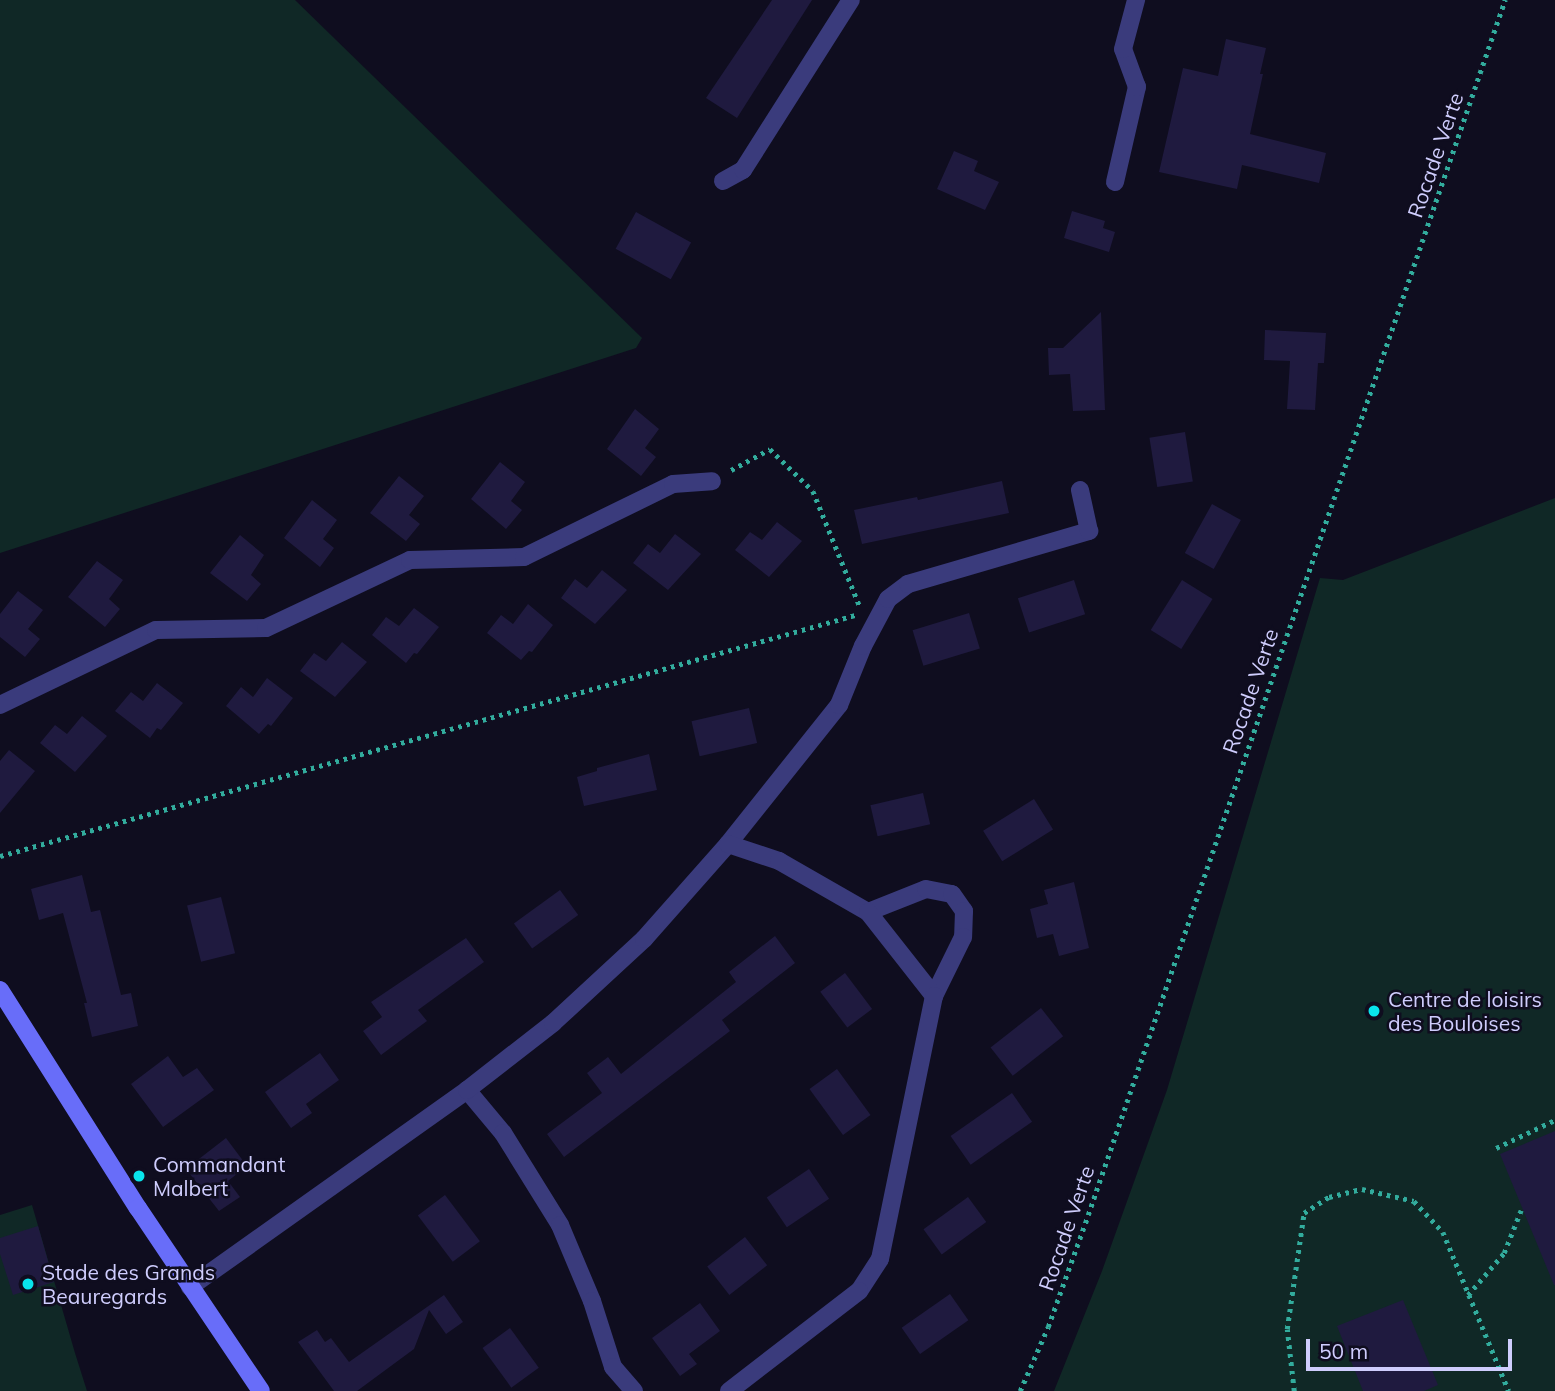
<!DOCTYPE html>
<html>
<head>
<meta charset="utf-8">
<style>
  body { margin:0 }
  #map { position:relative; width:1555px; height:1391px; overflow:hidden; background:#0f0d1f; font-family:Mulish,sans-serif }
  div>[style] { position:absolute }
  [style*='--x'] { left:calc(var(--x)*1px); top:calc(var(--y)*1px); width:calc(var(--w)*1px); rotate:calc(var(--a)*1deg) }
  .green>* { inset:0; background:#102826 }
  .building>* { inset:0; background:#1f1a3f; transform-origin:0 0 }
  .path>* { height:4.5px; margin-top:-2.25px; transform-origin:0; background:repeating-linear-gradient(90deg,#32ac9d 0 3.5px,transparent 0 8.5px) }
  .minor>* { height:18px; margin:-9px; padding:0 9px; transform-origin:9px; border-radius:9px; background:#3a3b7c }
  .secondary>* { height:18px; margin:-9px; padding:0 9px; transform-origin:9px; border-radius:9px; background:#686df9 }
  .dots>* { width:19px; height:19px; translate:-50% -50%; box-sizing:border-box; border:4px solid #0f0d1f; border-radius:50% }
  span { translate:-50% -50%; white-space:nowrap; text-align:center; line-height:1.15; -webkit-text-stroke:5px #0f0d1f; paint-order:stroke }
  .street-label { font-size:21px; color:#cfcdfd }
  .poi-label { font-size:21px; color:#cfcdfd }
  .left { translate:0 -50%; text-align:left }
  .scale { position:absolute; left:1306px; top:1339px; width:206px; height:32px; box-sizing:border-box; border:4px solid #cfcdfd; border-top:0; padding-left:9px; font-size:21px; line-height:24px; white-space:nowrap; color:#cfcdfd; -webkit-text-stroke:5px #0f0d1f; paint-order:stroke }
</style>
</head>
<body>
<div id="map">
  <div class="green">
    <i style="clip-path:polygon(0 0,295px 0,642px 338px,636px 348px,0 553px)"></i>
    <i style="clip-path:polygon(1555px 498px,1555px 1391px,1054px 1391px,1102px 1271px,1167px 1090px,1320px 578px,1343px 580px)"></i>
    <i style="clip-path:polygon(32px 1205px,75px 1353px,87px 1391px,0 1391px,0 1215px)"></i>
  </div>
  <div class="building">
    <i style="clip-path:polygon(772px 0,812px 0,737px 118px,706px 98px)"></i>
    <i style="clip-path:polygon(1226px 39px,1266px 48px,1260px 74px,1263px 74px,1250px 134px,1326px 153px,1319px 183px,1242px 165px,1237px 189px,1159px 172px,1183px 68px,1218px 76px)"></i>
    <i style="clip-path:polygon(954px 151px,978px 161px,974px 171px,999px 182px,985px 210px,937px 189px)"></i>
    <i style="clip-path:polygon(1072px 211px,1105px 221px,1103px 228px,1115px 232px,1109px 252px,1064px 238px)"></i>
    <i style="left:636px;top:212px;width:63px;height:42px;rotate:29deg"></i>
    <i style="clip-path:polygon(1101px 312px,1105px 410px,1073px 411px,1070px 374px,1049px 375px,1048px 348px,1063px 348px)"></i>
    <i style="clip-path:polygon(1265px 330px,1326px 333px,1324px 363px,1318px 363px,1315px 410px,1287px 409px,1290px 361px,1264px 360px)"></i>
    <i style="clip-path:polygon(635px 409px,659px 429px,645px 448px,656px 457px,641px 476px,607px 449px)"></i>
    <i style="left:1185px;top:432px;width:50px;height:36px;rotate:81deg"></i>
    <i style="clip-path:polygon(500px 462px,525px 482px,511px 501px,522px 510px,506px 529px,471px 499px)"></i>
    <i style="clip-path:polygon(399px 476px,424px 496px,409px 515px,420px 524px,406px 541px,370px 513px)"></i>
    <i style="clip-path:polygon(1002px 481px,1009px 513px,862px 544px,854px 510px,917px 497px,918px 500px)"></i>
    <i style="clip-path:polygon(312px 500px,337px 520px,323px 539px,334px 548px,320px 567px,284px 538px)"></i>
    <i style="left:1212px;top:504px;width:33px;height:56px;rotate:29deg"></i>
    <i style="clip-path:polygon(777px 522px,802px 541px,769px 577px,735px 550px,750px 532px,762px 540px)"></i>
    <i style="clip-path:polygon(675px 534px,701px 554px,668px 590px,633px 563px,648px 544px,660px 553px)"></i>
    <i style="clip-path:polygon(240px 535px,264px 555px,251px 575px,261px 584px,247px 601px,210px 573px)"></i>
    <i style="clip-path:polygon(97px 561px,123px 580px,109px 599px,120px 609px,105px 627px,68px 597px)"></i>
    <i style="clip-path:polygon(602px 570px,627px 590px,595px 624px,561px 598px,575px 579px,587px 588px)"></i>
    <i style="left:1074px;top:580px;width:36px;height:59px;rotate:72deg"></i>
    <i style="left:1182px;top:580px;width:36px;height:59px;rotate:32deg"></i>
    <i style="clip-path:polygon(18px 591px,43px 610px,28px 629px,40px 639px,25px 657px,0 637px,0 614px)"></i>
    <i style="clip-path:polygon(528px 604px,553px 625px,532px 652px,529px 651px,521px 660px,487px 633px,501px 615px,513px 624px)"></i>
    <i style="clip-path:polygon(414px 608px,439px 627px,417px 654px,414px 653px,406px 663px,372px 635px,386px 617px,399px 626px)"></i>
    <i style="left:969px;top:613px;width:37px;height:59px;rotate:73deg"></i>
    <i style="clip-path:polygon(342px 642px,367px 662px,335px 697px,300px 671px,314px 653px,326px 661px)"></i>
    <i style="clip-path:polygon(267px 678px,293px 698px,271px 726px,268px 724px,259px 734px,226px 706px,241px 687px,253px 697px)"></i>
    <i style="clip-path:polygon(157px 683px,183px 703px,161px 730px,157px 728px,150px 738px,115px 711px,131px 692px,143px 701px)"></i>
    <i style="left:749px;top:708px;width:36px;height:59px;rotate:77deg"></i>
    <i style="clip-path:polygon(82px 716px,107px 736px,75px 772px,40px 743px,55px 725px,67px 734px)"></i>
    <i style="clip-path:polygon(9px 750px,35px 771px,0 813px,0 761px)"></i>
    <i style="clip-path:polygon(649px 754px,657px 790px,584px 806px,577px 777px,597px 771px,597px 768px)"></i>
    <i style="left:923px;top:793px;width:32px;height:54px;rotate:77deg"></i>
    <i style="left:1034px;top:799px;width:36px;height:60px;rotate:58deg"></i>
    <i style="clip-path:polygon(82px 875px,91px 912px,100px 910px,121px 995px,131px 993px,138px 1026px,92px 1037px,84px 1003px,87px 1003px,63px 913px,39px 920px,31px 889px)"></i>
    <i style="clip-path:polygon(1074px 882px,1089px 948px,1059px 956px,1053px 934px,1037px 938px,1030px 909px,1048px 904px,1044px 890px)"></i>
    <i style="left:560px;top:890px;width:31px;height:57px;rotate:54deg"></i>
    <i style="left:221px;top:897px;width:58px;height:35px;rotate:76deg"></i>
    <i style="clip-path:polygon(775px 936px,795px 963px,722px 1020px,730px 1031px,564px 1157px,547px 1134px,602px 1093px,587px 1073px,608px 1057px,621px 1074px,736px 982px,729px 972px)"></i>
    <i style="clip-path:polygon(466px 938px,484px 962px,418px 1010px,427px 1021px,381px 1055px,363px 1031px,382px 1017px,371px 1002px)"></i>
    <i style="left:845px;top:973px;width:45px;height:31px;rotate:53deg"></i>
    <i style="left:1041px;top:1008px;width:36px;height:64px;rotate:52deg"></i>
    <i style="clip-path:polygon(320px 1053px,339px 1080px,306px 1104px,312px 1113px,291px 1128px,265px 1092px)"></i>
    <i style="clip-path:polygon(168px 1056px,183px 1077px,197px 1068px,214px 1090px,163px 1127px,131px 1084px)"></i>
    <i style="left:837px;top:1069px;width:57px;height:34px;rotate:54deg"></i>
    <i style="left:1012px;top:1093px;width:35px;height:75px;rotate:55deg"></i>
    <i style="clip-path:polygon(1555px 1131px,1555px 1285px,1554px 1285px,1500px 1154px)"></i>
    <i style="clip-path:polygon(226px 1138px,247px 1166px,228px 1181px,240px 1197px,219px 1211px,186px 1169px)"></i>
    <i style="left:809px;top:1169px;width:36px;height:51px;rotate:56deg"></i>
    <i style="left:445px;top:1195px;width:58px;height:34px;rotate:53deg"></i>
    <i style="left:968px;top:1197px;width:31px;height:55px;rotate:54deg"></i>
    <i style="clip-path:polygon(38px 1226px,54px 1282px,13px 1295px,0 1254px,0 1238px)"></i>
    <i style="left:745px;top:1237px;width:36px;height:48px;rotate:52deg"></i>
    <i style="left:950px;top:1294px;width:32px;height:59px;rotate:55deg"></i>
    <i style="clip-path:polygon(444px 1295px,463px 1322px,446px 1334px,429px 1310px,414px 1349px,357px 1391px,334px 1391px,298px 1342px,317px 1330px,325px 1342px,331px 1338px,349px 1362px)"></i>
    <i style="clip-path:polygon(1403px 1300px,1438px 1385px,1424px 1391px,1363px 1391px,1337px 1326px)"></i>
    <i style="clip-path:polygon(700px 1303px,720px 1331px,689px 1354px,697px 1364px,680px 1376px,652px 1338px)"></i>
    <i style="left:510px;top:1328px;width:49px;height:34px;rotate:54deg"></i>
  </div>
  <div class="path">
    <i style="--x:731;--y:470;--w:44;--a:-28.3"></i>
    <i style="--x:770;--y:449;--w:60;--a:44.3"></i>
    <i style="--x:813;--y:491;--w:125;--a:67.9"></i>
    <i style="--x:0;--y:856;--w:888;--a:-15.74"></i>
    <i style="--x:1496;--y:1148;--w:65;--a:-25.4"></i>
    <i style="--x:1468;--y:1295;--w:55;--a:-49.4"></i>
    <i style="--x:1504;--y:1253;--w:46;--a:-68.4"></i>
    <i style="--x:1020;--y:1391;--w:70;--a:-66.4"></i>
    <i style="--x:1048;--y:1327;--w:119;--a:-70.3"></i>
    <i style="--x:1088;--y:1215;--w:1285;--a:-71.06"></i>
    <i style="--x:1294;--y:1391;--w:62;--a:-96.4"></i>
    <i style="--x:1287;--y:1329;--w:117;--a:-81.7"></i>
    <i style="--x:1304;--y:1213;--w:30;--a:-33"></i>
    <i style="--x:1329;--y:1197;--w:34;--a:-14"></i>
    <i style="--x:1362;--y:1189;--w:53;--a:13"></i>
    <i style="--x:1414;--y:1201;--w:42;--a:46.9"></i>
    <i style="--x:1443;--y:1232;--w:172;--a:67.5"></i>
  </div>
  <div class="minor">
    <i style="--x:723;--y:181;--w:23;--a:-29"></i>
    <i style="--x:743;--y:170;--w:201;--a:-57.6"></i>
    <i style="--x:1115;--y:182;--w:98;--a:-77"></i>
    <i style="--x:1137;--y:87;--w:40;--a:-110.2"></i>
    <i style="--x:1123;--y:49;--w:51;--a:-75.1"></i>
    <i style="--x:0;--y:705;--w:173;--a:-25.7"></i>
    <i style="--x:156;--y:630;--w:110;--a:-1"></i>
    <i style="--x:266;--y:628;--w:159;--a:-25.3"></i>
    <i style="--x:410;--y:560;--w:114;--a:-1.5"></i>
    <i style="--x:524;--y:557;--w:166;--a:-26.1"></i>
    <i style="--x:673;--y:484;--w:39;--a:-4"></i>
    <i style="--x:728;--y:844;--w:178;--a:-51.4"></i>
    <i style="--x:839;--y:705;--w:64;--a:-67.9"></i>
    <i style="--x:863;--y:646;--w:53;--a:-62"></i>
    <i style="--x:888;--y:599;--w:25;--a:-37"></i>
    <i style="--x:908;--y:584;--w:189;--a:-16.3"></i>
    <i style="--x:1089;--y:531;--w:42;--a:-102.4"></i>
    <i style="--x:868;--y:912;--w:62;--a:-21.6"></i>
    <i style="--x:926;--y:889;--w:26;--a:11"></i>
    <i style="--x:952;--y:894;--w:21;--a:55"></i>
    <i style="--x:964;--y:911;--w:26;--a:92"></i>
    <i style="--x:963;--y:937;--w:66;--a:116.2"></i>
    <i style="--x:467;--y:1090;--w:56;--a:50.1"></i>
    <i style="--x:503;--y:1133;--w:108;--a:58.2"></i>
    <i style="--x:560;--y:1225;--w:82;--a:67.2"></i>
    <i style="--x:592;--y:1301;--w:69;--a:72.3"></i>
    <i style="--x:613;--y:1367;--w:32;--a:49"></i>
    <i style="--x:190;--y:1287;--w:340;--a:-35.4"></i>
    <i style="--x:467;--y:1090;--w:109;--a:-37.9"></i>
    <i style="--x:553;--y:1023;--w:124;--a:-42.7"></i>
    <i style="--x:644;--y:939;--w:127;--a:-48.5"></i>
    <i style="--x:728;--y:844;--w:54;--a:18.4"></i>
    <i style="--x:779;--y:861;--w:103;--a:29.8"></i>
    <i style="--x:868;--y:912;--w:107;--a:51.8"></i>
    <i style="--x:934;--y:996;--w:268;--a:101.6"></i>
    <i style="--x:880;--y:1259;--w:38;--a:123"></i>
    <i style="--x:859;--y:1291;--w:164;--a:142.4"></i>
  </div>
  <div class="secondary">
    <i style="--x:0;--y:990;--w:258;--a:57.7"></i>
    <i style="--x:138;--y:1208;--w:220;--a:56.1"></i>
  </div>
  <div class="dots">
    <i style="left:1374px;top:1011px;background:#09e4ec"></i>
    <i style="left:139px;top:1176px;background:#09e4ec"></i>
    <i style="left:28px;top:1284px;background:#09e4ec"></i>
  </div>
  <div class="street-label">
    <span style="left:1435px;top:155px;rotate:-71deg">Rocade Verte</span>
    <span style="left:1250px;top:691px;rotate:-71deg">Rocade Verte</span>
    <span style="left:1066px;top:1228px;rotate:-71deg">Rocade Verte</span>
  </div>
  <div class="poi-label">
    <span class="left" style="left:1388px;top:1011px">Centre de loisirs<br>des Bouloises</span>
    <span class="left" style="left:153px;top:1176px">Commandant<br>Malbert</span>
    <span class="left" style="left:42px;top:1284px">Stade des Grands<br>Beauregards</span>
  </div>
  <div class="scale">50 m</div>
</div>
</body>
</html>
